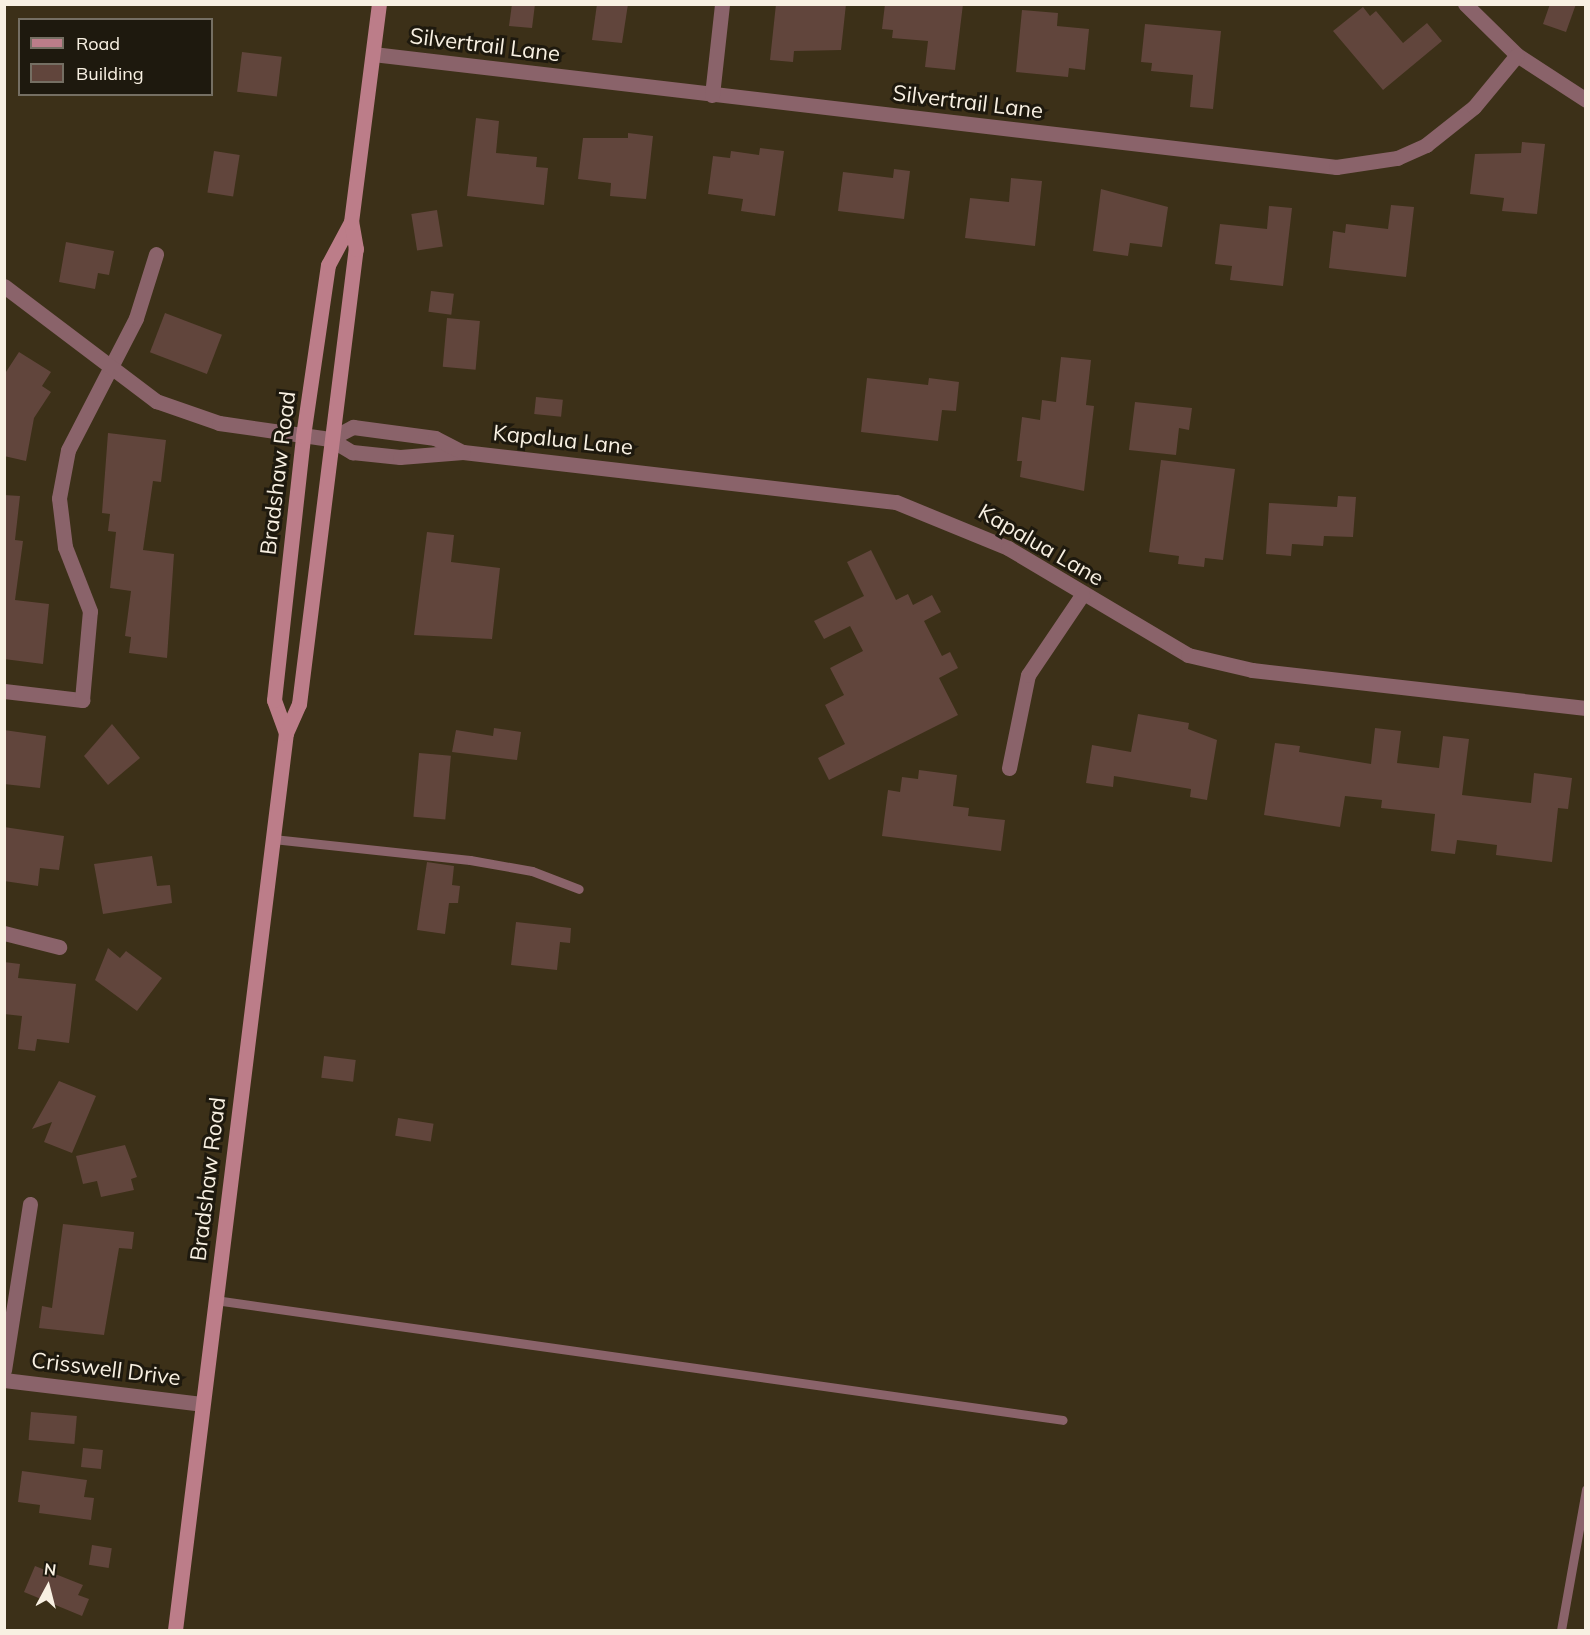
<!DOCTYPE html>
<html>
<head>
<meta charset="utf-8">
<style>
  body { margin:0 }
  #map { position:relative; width:1590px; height:1635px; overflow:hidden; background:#3c3018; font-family:Mulish,sans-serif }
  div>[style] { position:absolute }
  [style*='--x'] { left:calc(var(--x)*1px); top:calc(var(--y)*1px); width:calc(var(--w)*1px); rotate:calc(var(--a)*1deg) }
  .building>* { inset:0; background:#61453c; transform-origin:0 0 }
  .service>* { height:9px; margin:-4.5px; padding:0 4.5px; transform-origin:4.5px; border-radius:4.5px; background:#8a636a }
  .minor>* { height:15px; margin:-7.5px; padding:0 7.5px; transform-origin:7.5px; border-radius:7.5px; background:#8a636a }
  .tertiary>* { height:15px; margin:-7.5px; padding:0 7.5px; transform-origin:7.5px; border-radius:7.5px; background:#8a636a }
  .secondary>* { height:15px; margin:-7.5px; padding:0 7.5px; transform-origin:7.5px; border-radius:7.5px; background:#bc7d89 }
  span { translate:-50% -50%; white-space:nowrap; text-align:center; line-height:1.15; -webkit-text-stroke:6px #1e190e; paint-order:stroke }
  .street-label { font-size:22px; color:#f8f0e2 }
  .frame { position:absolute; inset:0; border:6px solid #f8f0e2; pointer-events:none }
  .legend { position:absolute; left:18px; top:18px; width:195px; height:78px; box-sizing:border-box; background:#1e190e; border:2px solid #756f63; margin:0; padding:8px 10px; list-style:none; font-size:18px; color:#f8f0e2 }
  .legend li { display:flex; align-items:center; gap:12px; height:30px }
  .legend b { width:30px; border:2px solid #756f63 }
  .north { position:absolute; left:18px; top:1557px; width:60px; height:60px; -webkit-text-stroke:4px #1e190e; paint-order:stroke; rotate:7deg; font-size:16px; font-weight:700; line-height:24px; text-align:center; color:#f8f0e2 }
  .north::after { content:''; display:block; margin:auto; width:21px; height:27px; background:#f8f0e2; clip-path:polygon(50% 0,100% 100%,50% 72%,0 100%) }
</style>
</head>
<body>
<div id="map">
  <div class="building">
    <i style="clip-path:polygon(512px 4px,535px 4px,532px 28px,509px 26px)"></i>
    <i style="clip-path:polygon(597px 4px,628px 4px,622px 43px,592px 40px)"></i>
    <i style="clip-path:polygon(776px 4px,846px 4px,841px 50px,794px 51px,793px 62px,770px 60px)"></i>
    <i style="clip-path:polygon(885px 4px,963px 4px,955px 70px,925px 67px,928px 41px,892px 38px,893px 30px,882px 29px)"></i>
    <i style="clip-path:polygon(1550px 4px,1576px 4px,1566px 32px,1543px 24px)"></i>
    <i style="clip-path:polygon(1363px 7px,1370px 16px,1376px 11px,1403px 43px,1427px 23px,1442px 41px,1383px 90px,1333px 31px)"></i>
    <i style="clip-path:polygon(1022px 10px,1058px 13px,1057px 26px,1089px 29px,1085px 70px,1069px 68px,1068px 77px,1016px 72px)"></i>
    <i style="clip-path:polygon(1145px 24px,1221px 31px,1213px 109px,1190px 107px,1193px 75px,1151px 71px,1152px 63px,1141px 62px)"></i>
    <i style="left:242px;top:52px;width:40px;height:40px;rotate:7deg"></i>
    <i style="clip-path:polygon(476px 118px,499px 121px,496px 153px,537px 157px,536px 167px,548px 168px,544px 205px,467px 196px)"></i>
    <i style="clip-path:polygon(628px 133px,653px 136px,646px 199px,610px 196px,611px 183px,578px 179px,583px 138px,628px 138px)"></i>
    <i style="clip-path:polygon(1522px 142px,1545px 144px,1537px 214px,1502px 211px,1504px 198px,1470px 194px,1475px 154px,1521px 153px)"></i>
    <i style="clip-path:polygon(760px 148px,784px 151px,775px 216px,741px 211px,743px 199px,708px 194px,713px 156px,730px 158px,731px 151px,759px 155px)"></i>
    <i style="left:214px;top:151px;width:26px;height:42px;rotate:9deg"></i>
    <i style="clip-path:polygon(894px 169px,910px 171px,904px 219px,838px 211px,843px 172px,893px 178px)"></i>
    <i style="clip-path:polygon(1011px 178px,1042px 181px,1035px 246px,965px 238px,970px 198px,1009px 202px)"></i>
    <i style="clip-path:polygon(1101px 189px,1168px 207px,1162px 247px,1130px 243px,1128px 256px,1093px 251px)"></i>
    <i style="clip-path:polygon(1391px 205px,1414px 207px,1406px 277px,1329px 268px,1333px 231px,1345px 233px,1346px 224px,1388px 229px)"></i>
    <i style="clip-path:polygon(1269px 206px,1292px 208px,1283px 286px,1230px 280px,1232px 266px,1215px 264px,1220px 224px,1267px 229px)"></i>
    <i style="left:437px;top:210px;width:37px;height:26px;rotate:81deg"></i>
    <i style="clip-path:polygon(66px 242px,114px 251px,109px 275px,98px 273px,95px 289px,59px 282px)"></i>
    <i style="left:431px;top:291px;width:23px;height:21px;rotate:7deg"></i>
    <i style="left:165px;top:313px;width:61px;height:42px;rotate:21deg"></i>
    <i style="left:447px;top:318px;width:33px;height:49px;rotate:5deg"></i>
    <i style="clip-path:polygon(19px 352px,51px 372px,42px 386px,51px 392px,34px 418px,26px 461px,4px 456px,4px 375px)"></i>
    <i style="clip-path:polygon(1061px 357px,1091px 360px,1086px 405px,1094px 406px,1084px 491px,1020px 477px,1022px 461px,1017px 461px,1022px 417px,1040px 420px,1042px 400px,1056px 402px)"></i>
    <i style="clip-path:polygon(867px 378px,928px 385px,929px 378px,959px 382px,956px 411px,942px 410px,938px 441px,861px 432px)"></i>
    <i style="left:536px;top:397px;width:27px;height:17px;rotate:6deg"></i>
    <i style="clip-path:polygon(1135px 402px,1192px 408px,1189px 430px,1179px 428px,1176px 455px,1129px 450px)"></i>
    <i style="clip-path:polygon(108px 433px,166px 440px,161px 482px,153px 481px,143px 550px,174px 554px,167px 658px,129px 653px,131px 637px,125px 636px,131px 591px,110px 588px,116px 532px,108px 531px,110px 514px,102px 513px)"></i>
    <i style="clip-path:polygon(1161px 460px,1235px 469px,1223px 560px,1205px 558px,1204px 567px,1178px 564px,1179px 556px,1149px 552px)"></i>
    <i style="clip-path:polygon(4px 495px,20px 496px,15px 540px,23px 541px,15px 600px,49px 604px,43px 664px,4px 659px)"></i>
    <i style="clip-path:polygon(1338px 496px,1356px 497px,1353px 537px,1324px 536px,1323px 546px,1292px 544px,1291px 556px,1266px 554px,1269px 503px,1337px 507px)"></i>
    <i style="clip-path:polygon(427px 532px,454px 535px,451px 562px,500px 568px,492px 639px,414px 635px)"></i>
    <i style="clip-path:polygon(871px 550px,896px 600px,908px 594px,913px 605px,932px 595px,941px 612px,924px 621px,942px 656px,950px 652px,958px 668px,939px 678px,958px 715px,829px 780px,818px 758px,845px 744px,825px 705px,844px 695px,830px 668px,863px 651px,850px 626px,824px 639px,814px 621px,864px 596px,847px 562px)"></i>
    <i style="clip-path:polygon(1138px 714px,1189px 723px,1188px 729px,1217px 740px,1207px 800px,1190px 797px,1191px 789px,1114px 776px,1113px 787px,1086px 783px,1092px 745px,1131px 752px)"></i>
    <i style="clip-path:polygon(112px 724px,140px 758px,108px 785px,84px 756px)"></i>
    <i style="clip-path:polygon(494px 728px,521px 732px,517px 760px,452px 752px,456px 730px,493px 736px)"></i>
    <i style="clip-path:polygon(1375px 728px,1401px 731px,1397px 763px,1439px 768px,1443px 736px,1469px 739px,1462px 795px,1531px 803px,1534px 773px,1572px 778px,1568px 809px,1558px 808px,1552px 862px,1496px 855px,1497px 845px,1457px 840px,1455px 854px,1431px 851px,1435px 814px,1381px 808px,1382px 800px,1345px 796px,1340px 827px,1264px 815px,1275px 743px,1300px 746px,1299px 752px,1371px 764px)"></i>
    <i style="clip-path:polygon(4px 730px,46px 736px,40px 788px,4px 784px)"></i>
    <i style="left:419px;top:753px;width:32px;height:64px;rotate:5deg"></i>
    <i style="clip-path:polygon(919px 770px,957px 775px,953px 806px,969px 808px,968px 816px,1005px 820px,1001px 851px,882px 836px,888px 790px,900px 792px,902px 777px,918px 779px)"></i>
    <i style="clip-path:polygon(4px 827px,64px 836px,59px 870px,40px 868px,38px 886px,4px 881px)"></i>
    <i style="clip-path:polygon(152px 856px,157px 886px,170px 885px,172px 903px,103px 914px,94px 864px)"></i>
    <i style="clip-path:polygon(427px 862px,454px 866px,452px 885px,460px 886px,458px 903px,449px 903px,445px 934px,417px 930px)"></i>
    <i style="clip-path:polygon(516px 922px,571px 928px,570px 943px,560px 942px,557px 970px,511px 965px)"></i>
    <i style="clip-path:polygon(108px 948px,120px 958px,126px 951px,162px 978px,137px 1011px,95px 980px)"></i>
    <i style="clip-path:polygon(4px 962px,20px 964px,18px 978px,76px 984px,69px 1043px,37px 1039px,35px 1051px,18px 1049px,22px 1016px,4px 1014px)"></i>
    <i style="left:324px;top:1056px;width:32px;height:22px;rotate:7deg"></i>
    <i style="clip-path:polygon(59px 1081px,96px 1096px,72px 1153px,44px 1142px,52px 1122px,32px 1129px)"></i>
    <i style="left:398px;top:1118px;width:36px;height:18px;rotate:9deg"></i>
    <i style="clip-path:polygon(125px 1145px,137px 1177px,131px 1179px,134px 1190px,101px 1197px,97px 1181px,83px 1184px,76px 1156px)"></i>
    <i style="clip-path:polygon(63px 1224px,134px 1232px,132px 1249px,119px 1248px,104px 1335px,39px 1328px,42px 1306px,52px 1308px)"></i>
    <i style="left:31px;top:1412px;width:46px;height:28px;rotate:5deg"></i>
    <i style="left:83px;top:1448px;width:20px;height:19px;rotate:6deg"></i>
    <i style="clip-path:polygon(22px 1471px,87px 1480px,84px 1497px,94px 1498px,91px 1520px,39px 1513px,40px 1505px,18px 1502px)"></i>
    <i style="left:92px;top:1545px;width:20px;height:20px;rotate:9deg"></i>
    <i style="clip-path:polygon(35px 1566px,83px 1585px,78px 1595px,89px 1599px,82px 1616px,24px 1592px)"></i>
  </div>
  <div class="service">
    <i style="--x:273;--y:839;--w:198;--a:6.1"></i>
    <i style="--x:470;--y:860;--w:63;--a:10.1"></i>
    <i style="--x:532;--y:871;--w:50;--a:21"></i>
    <i style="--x:215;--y:1300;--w:856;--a:8.05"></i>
    <i style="--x:1561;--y:1630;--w:143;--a:-79.9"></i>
  </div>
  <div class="minor">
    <i style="--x:1465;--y:4;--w:73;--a:44.4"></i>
    <i style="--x:1517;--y:55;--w:82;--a:33.1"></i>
    <i style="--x:373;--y:54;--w:970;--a:6.69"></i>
    <i style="--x:1336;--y:167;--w:62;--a:-8.4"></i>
    <i style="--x:1397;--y:158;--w:32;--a:-24"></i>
    <i style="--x:1426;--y:145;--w:61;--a:-38.4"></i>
    <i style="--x:1474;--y:107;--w:67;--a:-50.4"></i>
    <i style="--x:712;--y:95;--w:92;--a:-83.7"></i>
    <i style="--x:330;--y:439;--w:26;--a:31"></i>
    <i style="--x:352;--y:452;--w:48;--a:5.9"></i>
    <i style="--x:400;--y:457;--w:63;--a:-4.5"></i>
    <i style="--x:463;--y:452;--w:436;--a:6.6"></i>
    <i style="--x:896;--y:502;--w:121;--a:22.3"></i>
    <i style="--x:1008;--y:548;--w:209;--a:30.7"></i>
    <i style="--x:1188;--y:655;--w:66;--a:13.2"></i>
    <i style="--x:1252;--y:670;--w:336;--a:6.5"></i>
    <i style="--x:330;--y:439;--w:26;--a:-28"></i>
    <i style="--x:353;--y:427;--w:83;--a:7.6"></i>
    <i style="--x:435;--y:438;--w:31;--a:27"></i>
    <i style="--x:4;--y:691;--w:79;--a:6.6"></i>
    <i style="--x:82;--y:700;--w:89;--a:-84.9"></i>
    <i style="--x:90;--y:611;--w:69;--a:-111.3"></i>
    <i style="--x:65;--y:547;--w:49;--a:-97"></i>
    <i style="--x:59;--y:498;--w:49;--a:-79.4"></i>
    <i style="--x:68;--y:450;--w:148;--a:-62.7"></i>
    <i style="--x:136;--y:318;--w:67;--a:-72.6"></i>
    <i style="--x:1009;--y:768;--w:95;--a:-78.5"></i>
    <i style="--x:1028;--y:675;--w:97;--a:-56"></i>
    <i style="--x:4;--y:933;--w:57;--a:14.3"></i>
    <i style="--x:4;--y:1370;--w:168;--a:-81.1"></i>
    <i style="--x:4;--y:1380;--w:199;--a:6.9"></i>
  </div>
  <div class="tertiary">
    <i style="--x:4;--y:286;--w:191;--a:37.1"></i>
    <i style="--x:156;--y:401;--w:67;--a:19.2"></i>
    <i style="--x:219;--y:423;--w:112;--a:8.2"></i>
  </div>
  <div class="secondary">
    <i style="--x:286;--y:733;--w:35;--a:-110"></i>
    <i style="--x:274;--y:700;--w:266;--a:-83.7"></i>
    <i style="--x:303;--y:436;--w:173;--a:-81.7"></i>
    <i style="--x:328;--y:265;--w:49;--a:-61.9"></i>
    <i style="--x:175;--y:1630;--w:904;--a:-82.95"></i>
    <i style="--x:286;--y:733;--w:32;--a:-66"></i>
    <i style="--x:299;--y:704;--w:459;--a:-82.9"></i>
    <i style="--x:356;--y:249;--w:27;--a:-100"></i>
    <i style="--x:351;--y:222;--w:220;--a:-82.7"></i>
  </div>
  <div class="street-label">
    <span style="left:485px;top:45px;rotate:7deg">Silvertrail Lane</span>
    <span style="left:968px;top:102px;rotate:7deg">Silvertrail Lane</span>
    <span style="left:563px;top:440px;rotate:6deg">Kapalua Lane</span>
    <span style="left:278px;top:473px;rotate:-83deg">Bradshaw Road</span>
    <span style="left:1041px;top:545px;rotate:30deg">Kapalua Lane</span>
    <span style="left:208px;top:1179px;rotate:-83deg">Bradshaw Road</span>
    <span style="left:106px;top:1369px;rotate:7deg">Crisswell Drive</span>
  </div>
  <div class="frame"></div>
  <ul class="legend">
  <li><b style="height:8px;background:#bc7d89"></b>Road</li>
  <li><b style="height:16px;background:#61453c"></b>Building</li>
  </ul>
  <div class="north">N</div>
</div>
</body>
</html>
